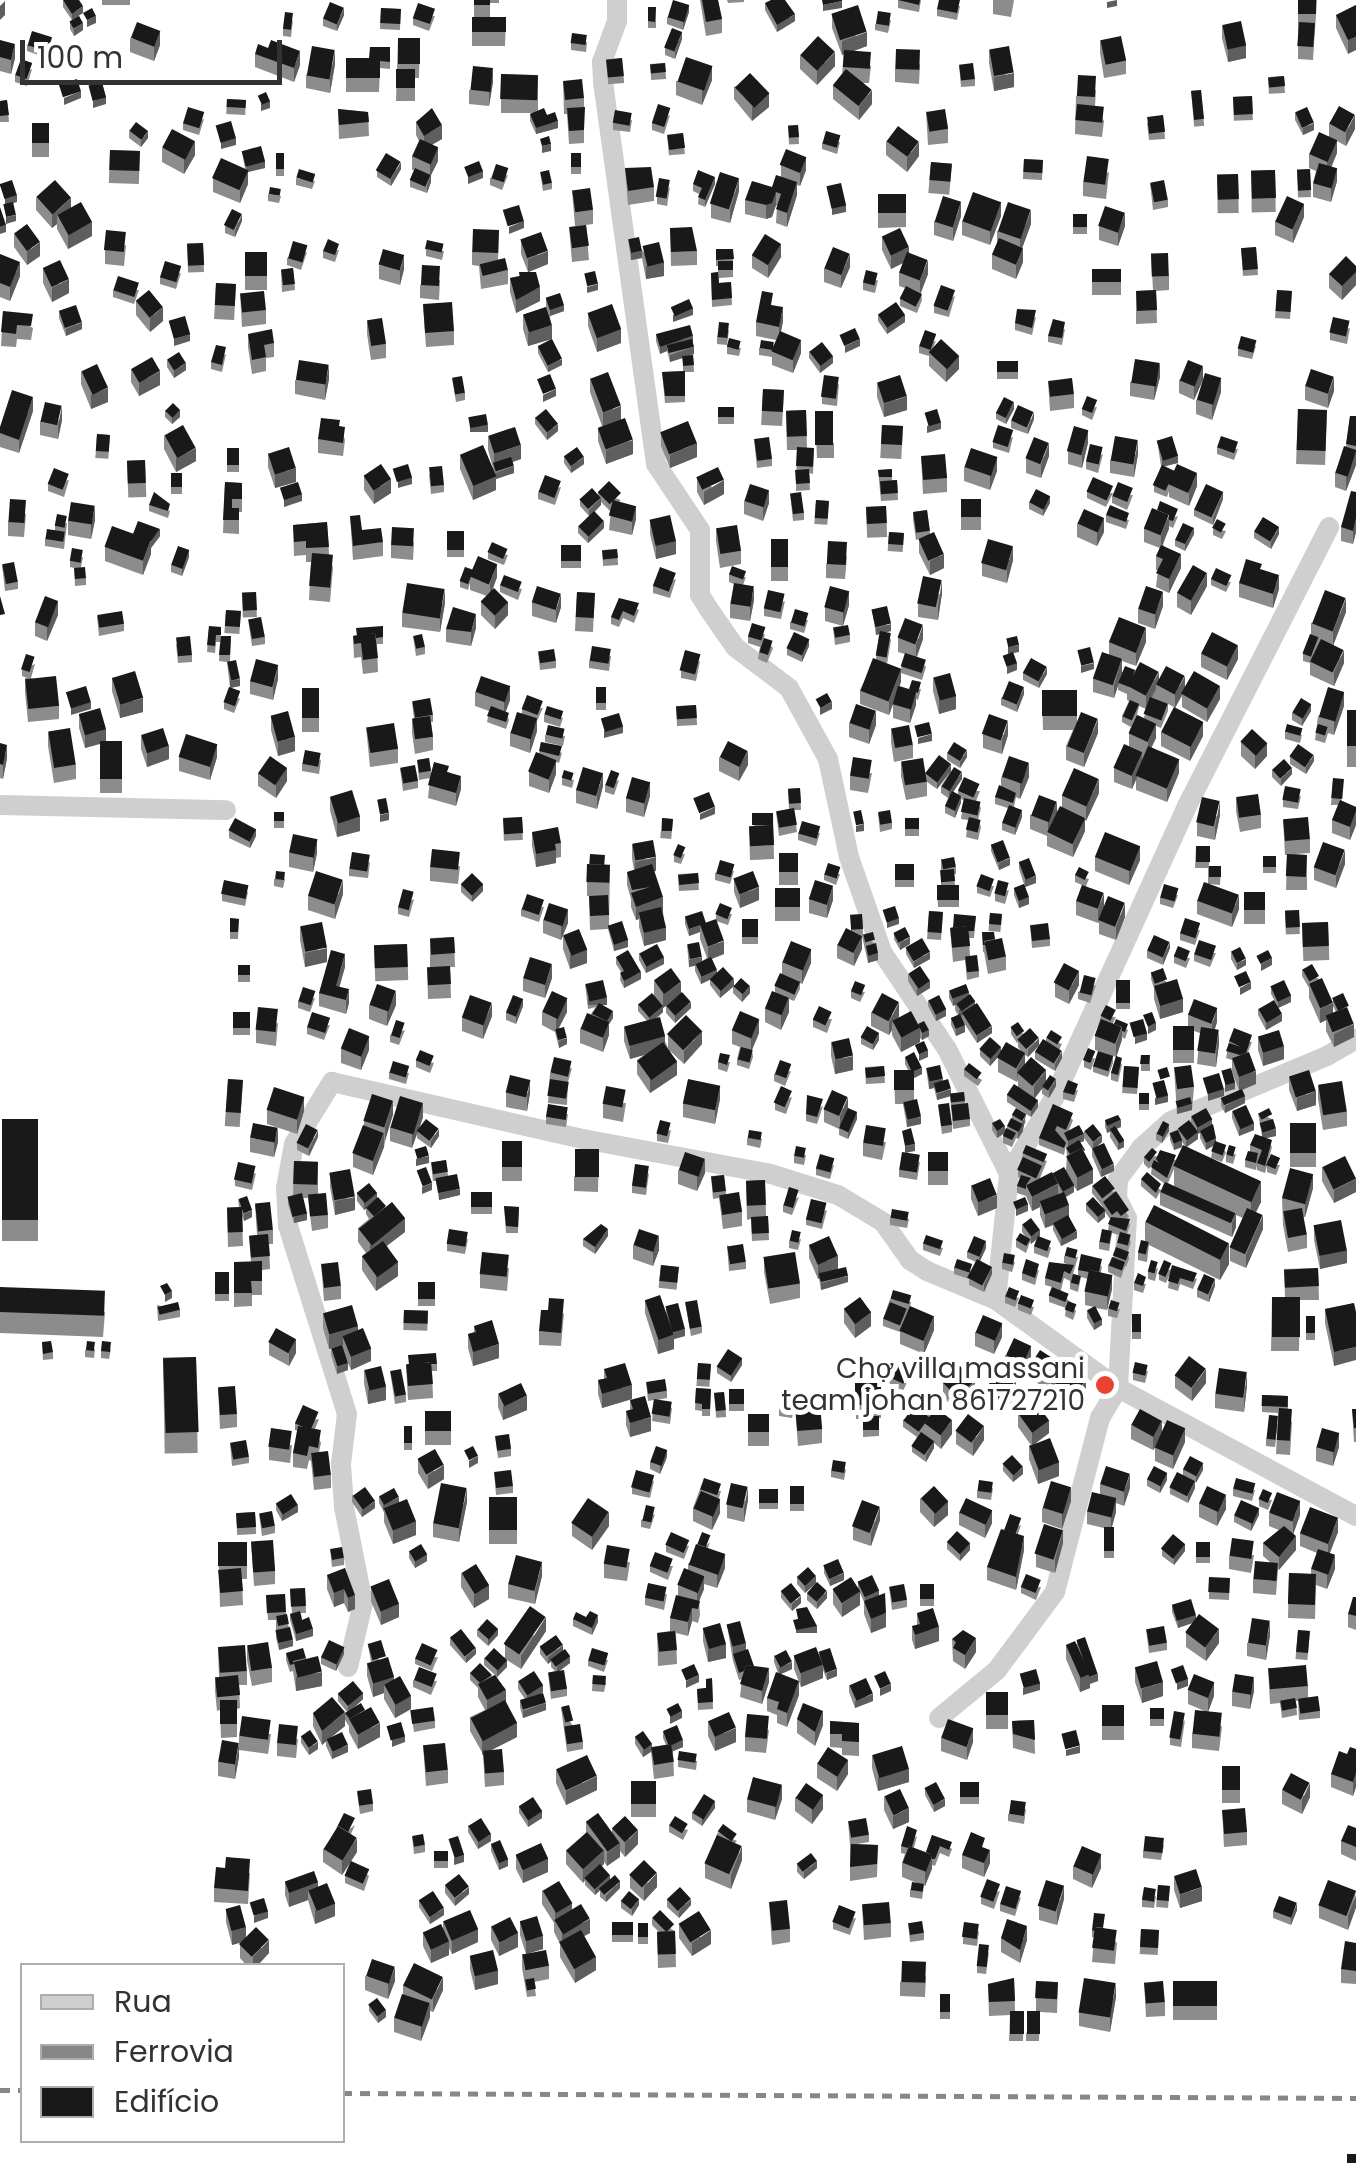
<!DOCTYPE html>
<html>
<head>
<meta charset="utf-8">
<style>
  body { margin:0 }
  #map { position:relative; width:1356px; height:2163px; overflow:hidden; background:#fff; font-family:Poppins,sans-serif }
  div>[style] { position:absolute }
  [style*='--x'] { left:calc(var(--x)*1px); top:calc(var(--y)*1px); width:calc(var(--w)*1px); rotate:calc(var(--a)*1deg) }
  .minor>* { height:20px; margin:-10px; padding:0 10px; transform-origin:10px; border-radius:10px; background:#cfcfcf }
  .rail>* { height:5px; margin-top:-2.5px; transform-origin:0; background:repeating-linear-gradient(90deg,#878787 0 10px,transparent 0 18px) }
  .wall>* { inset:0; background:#8c8c8c; transform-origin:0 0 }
  .shaded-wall>* { inset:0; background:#5e5e5e; transform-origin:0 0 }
  .building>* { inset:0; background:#191919; transform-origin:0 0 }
  .dots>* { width:28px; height:28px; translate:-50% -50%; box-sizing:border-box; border:5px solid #fff; border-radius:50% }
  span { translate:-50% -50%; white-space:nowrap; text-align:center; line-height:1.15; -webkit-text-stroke:10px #fff; paint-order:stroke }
  .poi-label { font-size:28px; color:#323232 }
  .right { translate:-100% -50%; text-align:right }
  .legend { position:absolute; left:20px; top:1963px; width:325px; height:180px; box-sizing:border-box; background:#fff; border:2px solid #adadad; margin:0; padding:12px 18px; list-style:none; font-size:30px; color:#323232 }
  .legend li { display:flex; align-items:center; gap:20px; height:50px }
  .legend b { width:50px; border:2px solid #adadad }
  .scale { position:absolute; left:20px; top:40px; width:262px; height:45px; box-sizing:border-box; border:5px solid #323232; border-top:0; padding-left:12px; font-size:30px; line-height:35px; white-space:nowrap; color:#323232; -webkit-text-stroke:8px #fff; paint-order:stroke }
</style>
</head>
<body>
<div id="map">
  <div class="minor">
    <i style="--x:617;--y:0;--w:21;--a:90"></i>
    <i style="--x:617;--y:21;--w:44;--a:110.1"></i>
    <i style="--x:602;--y:62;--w:20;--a:87"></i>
    <i style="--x:603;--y:82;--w:386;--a:82.1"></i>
    <i style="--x:656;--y:464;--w:79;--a:56.3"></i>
    <i style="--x:700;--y:530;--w:65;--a:90"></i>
    <i style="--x:700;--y:595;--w:15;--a:58"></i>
    <i style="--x:708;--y:608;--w:47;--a:55.3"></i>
    <i style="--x:735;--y:647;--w:68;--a:37.2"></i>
    <i style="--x:789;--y:688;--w:81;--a:61.2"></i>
    <i style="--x:828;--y:759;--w:100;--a:77.9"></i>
    <i style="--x:849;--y:857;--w:101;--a:70.8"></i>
    <i style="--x:882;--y:952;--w:117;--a:56.2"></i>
    <i style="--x:947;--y:1049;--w:140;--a:63.6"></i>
    <i style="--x:0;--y:805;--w:226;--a:1.3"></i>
    <i style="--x:996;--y:1300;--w:127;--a:-84.1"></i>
    <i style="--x:1009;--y:1174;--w:88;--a:-59.4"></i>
    <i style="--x:1054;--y:1098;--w:321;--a:-65.5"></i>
    <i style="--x:1187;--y:806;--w:313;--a:-63"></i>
    <i style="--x:348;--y:1667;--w:66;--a:-76.8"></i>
    <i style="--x:363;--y:1603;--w:98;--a:-101.2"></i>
    <i style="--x:344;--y:1507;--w:43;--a:-94"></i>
    <i style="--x:341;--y:1464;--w:50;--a:-83.2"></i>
    <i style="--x:347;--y:1414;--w:197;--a:-107.4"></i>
    <i style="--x:288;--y:1226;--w:38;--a:-93"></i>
    <i style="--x:286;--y:1188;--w:45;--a:-79.7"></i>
    <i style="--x:294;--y:1144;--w:73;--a:-58.5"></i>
    <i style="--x:332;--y:1082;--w:257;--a:12.8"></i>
    <i style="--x:583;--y:1139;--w:191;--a:10.5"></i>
    <i style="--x:771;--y:1174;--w:70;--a:17.4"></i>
    <i style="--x:838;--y:1195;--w:52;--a:31"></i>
    <i style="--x:883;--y:1222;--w:47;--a:54.6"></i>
    <i style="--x:910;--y:1260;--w:20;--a:33"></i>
    <i style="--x:927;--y:1271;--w:75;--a:22.8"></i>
    <i style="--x:996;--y:1300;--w:150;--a:35.8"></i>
    <i style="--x:1118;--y:1388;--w:270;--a:28.3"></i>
    <i style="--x:939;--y:1718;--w:75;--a:-39.6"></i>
    <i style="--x:997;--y:1670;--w:97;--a:-53.4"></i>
    <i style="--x:1055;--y:1592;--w:180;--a:-75.5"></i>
    <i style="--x:1100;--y:1418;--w:35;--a:-59"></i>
    <i style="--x:1118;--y:1388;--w:170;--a:-87"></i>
    <i style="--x:1127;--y:1218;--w:22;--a:-117"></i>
    <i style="--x:1117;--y:1198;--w:19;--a:-87"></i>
    <i style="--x:1118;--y:1179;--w:39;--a:-53"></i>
    <i style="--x:1141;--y:1148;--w:40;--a:-42"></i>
    <i style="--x:1171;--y:1121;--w:169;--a:-22.6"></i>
    <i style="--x:1327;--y:1056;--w:34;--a:-30"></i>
  </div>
  <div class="rail">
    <i style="--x:0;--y:2090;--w:22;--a:0"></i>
    <i style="--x:342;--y:2093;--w:1014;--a:0.28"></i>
  </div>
  <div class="wall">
    <i style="clip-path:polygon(63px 0,79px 16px,83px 30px,74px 36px,70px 29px,70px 22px,72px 20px,63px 7px)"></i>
    <i style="left:102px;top:0;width:28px;height:5px"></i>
    <i style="clip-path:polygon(474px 0,499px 0,499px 3px,490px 3px,490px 17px,506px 17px,505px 46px,472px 46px,472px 17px,474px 17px)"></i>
    <i style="clip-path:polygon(700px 0,718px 0,722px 19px,722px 33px,706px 36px)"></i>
    <i style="clip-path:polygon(727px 0,744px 0,744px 2px,728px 3px)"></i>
    <i style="clip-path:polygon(898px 0,921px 0,919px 12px,898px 8px)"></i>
    <i style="clip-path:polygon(993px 0,1014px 0,1011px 17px,993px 14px)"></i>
    <i style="clip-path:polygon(1298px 0,1317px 0,1313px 60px,1298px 59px)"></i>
    <i style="clip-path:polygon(765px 3px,795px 21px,777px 32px,765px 10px)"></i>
    <i style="clip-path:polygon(1356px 5px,1348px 54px,1336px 28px,1336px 15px)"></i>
    <i style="clip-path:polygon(960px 6px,957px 20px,937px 16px,937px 9px)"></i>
    <i style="left:648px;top:7px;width:8px;height:21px"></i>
    <i style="left:381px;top:8px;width:20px;height:21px;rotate:3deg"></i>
    <i style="clip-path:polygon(689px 12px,683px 30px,667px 24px,667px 17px)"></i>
    <i style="clip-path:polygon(832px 14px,867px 46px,854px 51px,871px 66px,869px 83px,863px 83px,872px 104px,859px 120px,833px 99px,833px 86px,842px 74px,844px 54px,842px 55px,832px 28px)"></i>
    <i style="clip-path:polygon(344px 15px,337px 31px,323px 26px,323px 19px)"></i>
    <i style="clip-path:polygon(435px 16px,429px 31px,413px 25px,413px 18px)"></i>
    <i style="clip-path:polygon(293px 20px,291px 37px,283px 36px,283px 29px)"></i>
    <i style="clip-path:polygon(891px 20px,888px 33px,875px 30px,875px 24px)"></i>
    <i style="clip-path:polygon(1222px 25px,1246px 58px,1228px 62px,1222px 38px)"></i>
    <i style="clip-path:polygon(130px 38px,160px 45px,154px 61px,130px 52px)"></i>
    <i style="clip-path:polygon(398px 38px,420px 38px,419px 78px,415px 78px,415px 101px,396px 101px)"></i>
    <i style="clip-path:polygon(682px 39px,675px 59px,665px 55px,665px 48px)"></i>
    <i style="clip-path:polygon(0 40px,15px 58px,11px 74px,0 71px)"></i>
    <i style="clip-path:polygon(1100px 40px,1126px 60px,1126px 74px,1104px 78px,1100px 53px)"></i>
    <i style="clip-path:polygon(587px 42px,586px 52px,571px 50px,571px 43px)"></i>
    <i style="clip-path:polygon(52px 44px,47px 58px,27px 51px,27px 45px)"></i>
    <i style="clip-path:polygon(390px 47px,390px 69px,380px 68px,379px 92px,346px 92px,346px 58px,369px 58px)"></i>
    <i style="clip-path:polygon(989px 50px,1014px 87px,994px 91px,989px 63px)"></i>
    <i style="clip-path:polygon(255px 54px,300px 65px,294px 82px,255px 67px)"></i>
    <i style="clip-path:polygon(800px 55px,835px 66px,817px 85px,800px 69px)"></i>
    <i style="left:622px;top:58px;width:25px;height:16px;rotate:85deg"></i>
    <i style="left:665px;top:63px;width:16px;height:15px;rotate:86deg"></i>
    <i style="clip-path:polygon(335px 64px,330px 93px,306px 88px,306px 75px)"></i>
    <i style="clip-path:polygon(920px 64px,919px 84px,895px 82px,895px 69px)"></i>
    <i style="clip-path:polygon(959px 65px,975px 79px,975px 86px,961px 87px)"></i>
    <i style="clip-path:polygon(32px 69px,27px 86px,15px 82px,15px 75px)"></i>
    <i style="clip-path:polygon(501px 74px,538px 75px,538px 111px,547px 115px,558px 128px,536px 134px,530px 121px,530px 114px,532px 113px,501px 113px)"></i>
    <i style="left:1284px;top:76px;width:17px;height:16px;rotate:87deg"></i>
    <i style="clip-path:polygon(712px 80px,702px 105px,676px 95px,676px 81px)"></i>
    <i style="clip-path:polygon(563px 81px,584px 98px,584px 143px,569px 144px,567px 114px,564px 114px)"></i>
    <i style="clip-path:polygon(493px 82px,489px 106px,469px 104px,469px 90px)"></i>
    <i style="clip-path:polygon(734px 86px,769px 107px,752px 121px,734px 99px)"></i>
    <i style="clip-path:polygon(1096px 90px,1095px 106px,1104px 121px,1102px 137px,1075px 134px,1076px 96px)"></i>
    <i style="left:1201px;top:90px;width:36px;height:10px;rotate:85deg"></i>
    <i style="left:1252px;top:96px;width:24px;height:19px;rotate:88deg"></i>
    <i style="left:227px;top:99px;width:19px;height:15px;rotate:3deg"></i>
    <i style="clip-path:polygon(7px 100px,9px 122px,0 122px,0 101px)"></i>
    <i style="clip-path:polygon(338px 109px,368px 112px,369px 136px,339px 139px)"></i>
    <i style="clip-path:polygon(926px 111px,948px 129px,948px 143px,928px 145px)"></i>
    <i style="clip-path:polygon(1295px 113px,1314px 130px,1303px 135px,1295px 120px)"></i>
    <i style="clip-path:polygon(670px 115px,664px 134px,652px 130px,652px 123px)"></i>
    <i style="clip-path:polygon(1163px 115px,1165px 139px,1149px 140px,1147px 123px)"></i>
    <i style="clip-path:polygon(204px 119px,199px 135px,183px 130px,183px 123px)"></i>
    <i style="clip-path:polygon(632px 120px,630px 132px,613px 130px,613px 123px)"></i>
    <i style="clip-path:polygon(416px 122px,442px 139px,432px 145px,438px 161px,431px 175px,431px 182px,427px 193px,410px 187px,410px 180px,414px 170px,412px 170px,412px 156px,419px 141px,416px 135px)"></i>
    <i style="left:32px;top:123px;width:17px;height:34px"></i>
    <i style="clip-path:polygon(1329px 123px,1355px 129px,1346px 146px,1337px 141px,1337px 153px,1332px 166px,1337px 181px,1331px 202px,1313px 197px,1313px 183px,1316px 171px,1309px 168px,1309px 154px,1329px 136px)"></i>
    <i style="left:798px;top:125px;width:19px;height:10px;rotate:87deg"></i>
    <i style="clip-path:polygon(129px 131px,148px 138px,141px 147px,129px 138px)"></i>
    <i style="left:683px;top:133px;width:21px;height:16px;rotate:85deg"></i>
    <i style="clip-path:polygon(886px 141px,919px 156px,907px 172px,886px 155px)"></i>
    <i style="clip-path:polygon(840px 142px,837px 154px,822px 149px,822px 143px)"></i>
    <i style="clip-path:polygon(162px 148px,195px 155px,184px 174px,162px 162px)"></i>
    <i style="left:110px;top:150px;width:30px;height:33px;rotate:2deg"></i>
    <i style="clip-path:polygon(242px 151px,265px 168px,248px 172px,248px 184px,240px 203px,213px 192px,213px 178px,245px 169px)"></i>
    <i style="left:276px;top:153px;width:8px;height:23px"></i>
    <i style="left:571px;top:153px;width:10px;height:21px"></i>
    <i style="left:1024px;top:159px;width:19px;height:20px;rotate:3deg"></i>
    <i style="left:931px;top:162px;width:21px;height:31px;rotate:5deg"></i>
    <i style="clip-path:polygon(781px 165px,806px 170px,800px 186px,797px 185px,797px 195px,787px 227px,776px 223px,777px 206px,776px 205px,772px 217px,766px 219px,745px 214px,745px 200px,772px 187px,781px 176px)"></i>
    <i style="clip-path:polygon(625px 168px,654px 187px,654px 201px,628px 205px)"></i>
    <i style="clip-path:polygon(401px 169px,391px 186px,377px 177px,377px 171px)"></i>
    <i style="left:1310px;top:169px;width:28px;height:13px;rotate:88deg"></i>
    <i style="left:1275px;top:170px;width:42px;height:24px;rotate:89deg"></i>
    <i style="clip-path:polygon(540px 172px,552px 183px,552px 189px,543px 191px)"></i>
    <i style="clip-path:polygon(1109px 172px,1106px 199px,1083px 196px,1083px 182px)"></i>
    <i style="left:1238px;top:174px;width:39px;height:21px;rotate:89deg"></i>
    <i style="clip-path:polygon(508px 175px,502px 190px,490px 185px,490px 178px)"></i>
    <i style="clip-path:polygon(296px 178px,315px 181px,312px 189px,296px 185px)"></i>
    <i style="clip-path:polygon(1150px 183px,1168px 200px,1168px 207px,1153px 210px)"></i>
    <i style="clip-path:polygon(693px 184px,715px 184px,705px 207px,698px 204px,699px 194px,693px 191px)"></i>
    <i style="clip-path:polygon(670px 187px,667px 206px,657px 204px,657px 197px)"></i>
    <i style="clip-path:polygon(572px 190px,593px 210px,593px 224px,586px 225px,589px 260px,572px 262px,569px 227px,575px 226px)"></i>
    <i style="clip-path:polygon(739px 191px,730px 223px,711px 218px,711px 204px)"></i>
    <i style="clip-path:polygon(268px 194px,281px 196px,279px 203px,268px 201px)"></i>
    <i style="clip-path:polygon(878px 195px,906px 213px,906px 227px,878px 228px)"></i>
    <i style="clip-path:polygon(36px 197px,92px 236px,68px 249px,57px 229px,57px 224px,52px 228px,36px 210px)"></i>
    <i style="left:1073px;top:214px;width:14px;height:20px"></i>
    <i style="clip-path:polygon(961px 216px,953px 241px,934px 235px,934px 221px)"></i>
    <i style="clip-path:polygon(1001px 216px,990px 245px,962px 235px,962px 221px)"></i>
    <i style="clip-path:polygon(1304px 217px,1293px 243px,1275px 235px,1275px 221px)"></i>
    <i style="clip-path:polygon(242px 221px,235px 237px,225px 233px,225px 226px)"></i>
    <i style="clip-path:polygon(1031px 224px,1022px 248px,1023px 262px,1016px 279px,992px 269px,992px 255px,997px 244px,997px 231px)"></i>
    <i style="clip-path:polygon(1099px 226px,1125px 226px,1118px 246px,1099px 240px)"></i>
    <i style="clip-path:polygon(670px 228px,697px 251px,697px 265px,671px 266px)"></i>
    <i style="clip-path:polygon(499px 230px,498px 259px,508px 270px,508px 284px,481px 289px,479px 266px,472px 265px,472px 252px)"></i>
    <i style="clip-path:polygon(14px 234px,40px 256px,27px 265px,14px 247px)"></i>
    <i style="clip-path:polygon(882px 236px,909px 253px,928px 274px,921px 293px,922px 300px,917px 313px,900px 306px,900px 299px,905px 288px,899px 286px,899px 273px,903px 263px,891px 269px,882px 250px)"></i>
    <i style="clip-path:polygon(628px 239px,642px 250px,664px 276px,646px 279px,642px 258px,631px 260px)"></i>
    <i style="clip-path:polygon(521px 241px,548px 264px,529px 272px,540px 301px,516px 313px,510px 292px,510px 278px,519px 276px,519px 272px,528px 272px,521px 254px)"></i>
    <i style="left:203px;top:243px;width:29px;height:16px;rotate:88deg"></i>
    <i style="clip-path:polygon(126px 245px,124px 266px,105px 264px,105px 250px)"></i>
    <i style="left:1256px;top:247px;width:28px;height:15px;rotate:86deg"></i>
    <i style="clip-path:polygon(426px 249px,444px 251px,442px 260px,426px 256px)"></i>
    <i style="clip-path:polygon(716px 249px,733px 249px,733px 277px,719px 278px,719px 283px,731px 282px,732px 305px,712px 307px,711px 273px,718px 272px,718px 266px,716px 266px)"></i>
    <i style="clip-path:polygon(339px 250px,335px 262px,323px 258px,323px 251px)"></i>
    <i style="left:245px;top:252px;width:22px;height:38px"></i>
    <i style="clip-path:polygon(307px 252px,301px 270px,287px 265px,287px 258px)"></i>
    <i style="clip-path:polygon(0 254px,20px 276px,10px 301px,0 297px)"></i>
    <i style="clip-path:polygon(1151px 254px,1169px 276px,1169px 290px,1156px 291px,1157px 323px,1136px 324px,1136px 291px,1153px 290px)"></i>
    <i style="clip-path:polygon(752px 255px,781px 257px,768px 278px,752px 268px)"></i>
    <i style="clip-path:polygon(379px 265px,404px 269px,400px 285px,379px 279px)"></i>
    <i style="clip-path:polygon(1356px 266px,1356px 285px,1342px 300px,1329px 288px,1329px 274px)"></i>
    <i style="clip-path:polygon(850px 267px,841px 288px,824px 282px,824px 268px)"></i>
    <i style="clip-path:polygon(293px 268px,295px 290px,282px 292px,281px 270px)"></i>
    <i style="clip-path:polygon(43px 269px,69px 293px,52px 302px,43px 283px)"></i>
    <i style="left:1092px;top:269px;width:29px;height:26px"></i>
    <i style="clip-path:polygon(181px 273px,176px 289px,160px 284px,160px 277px)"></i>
    <i style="clip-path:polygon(440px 280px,439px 300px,420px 298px,420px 285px)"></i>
    <i style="clip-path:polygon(878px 280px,875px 293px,863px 290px,863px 283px)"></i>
    <i style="left:216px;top:283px;width:20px;height:36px;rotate:3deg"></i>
    <i style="clip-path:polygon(113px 290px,139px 290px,134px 304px,113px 297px)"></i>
    <i style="left:1277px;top:290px;width:15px;height:28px;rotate:4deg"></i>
    <i style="clip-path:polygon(240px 293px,266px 310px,266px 324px,242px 327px)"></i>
    <i style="clip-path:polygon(955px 296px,949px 317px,934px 313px,934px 306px)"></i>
    <i style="clip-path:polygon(546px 298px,564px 311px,550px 316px,552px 339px,562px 365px,548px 372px,538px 353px,538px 346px,551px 339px,528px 346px,523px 329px,523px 315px,546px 307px)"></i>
    <i style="clip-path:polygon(136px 301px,163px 321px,150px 332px,136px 315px)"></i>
    <i style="clip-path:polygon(423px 305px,454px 331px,454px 345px,426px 347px)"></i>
    <i style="clip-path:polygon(773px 305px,783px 321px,781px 332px,801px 353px,793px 373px,772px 365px,772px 357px,759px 355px,759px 348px,774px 345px,776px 340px,756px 336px,756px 322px)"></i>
    <i style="clip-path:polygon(3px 311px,33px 328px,31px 340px,17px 339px,16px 347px,1px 346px)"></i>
    <i style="clip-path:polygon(59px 311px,82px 329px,66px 336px,59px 318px)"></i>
    <i style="clip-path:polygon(588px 313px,621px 343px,597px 352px,588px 326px)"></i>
    <i style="clip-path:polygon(878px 314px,905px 322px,887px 334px,878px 321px)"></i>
    <i style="clip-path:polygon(1036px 317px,1032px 335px,1015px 330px,1015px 323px)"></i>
    <i style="clip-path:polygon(367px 320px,386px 344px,386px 358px,371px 360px,367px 334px)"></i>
    <i style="clip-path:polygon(1350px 328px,1347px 344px,1330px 340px,1330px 333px)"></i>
    <i style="clip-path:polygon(1065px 329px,1062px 345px,1048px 342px,1048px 336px)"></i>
    <i style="clip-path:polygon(729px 330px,727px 345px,717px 344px,717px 337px)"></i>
    <i style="clip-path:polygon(248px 334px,274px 343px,274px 357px,266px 358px,266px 371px,252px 374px,248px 347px)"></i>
    <i style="clip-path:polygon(656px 334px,693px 343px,694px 354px,690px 356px,693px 355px,694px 372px,685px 372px,685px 402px,665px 403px,662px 372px,683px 371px,683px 358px,670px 362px,667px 351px,660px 354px,656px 341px)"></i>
    <i style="clip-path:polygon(936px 341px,933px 348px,959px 369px,946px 382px,929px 366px,929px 356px,919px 353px,919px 346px)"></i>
    <i style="clip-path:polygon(1256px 346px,1252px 359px,1238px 356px,1238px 349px)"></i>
    <i style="clip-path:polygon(727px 347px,741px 348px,739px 356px,727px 354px)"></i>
    <i style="clip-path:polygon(809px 351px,833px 363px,820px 373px,809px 358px)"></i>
    <i style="clip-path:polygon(226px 354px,222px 372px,211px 369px,211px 362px)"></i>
    <i style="clip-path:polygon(167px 360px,186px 370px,174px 378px,167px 367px)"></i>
    <i style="left:1018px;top:361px;width:18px;height:21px;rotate:90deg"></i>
    <i style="clip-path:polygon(1203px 366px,1194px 400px,1179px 393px,1179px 380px)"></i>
    <i style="clip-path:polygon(131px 369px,160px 385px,139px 396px,131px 382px)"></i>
    <i style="clip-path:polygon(81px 371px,108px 402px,91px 409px,81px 384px)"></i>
    <i style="clip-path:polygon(1160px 377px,1154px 400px,1130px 396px,1130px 382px)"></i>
    <i style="clip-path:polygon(452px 378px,465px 393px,465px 400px,456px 402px)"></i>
    <i style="clip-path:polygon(590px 378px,621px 419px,633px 454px,606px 464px,598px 441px,598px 428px,602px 426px,590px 392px)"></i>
    <i style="clip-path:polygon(329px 379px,325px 400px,295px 394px,295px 380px)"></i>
    <i style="clip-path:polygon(1048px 381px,1074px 394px,1074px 408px,1050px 411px)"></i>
    <i style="clip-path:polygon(877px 383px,907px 410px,884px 417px,877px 397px)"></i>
    <i style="clip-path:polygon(839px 384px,837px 406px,822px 404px,822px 397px)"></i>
    <i style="clip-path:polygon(1305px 386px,1334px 391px,1328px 408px,1305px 400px)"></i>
    <i style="left:763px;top:389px;width:21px;height:36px;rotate:3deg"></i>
    <i style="clip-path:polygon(1221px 392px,1212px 420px,1196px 414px,1196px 400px)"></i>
    <i style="left:718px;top:407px;width:16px;height:17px"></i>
    <i style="clip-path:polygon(1097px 407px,1092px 420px,1082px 415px,1082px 409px)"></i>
    <i style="clip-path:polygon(1014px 409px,1006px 424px,996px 419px,996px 413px)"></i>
    <i style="left:1298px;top:409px;width:29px;height:55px;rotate:2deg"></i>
    <i style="clip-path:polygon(165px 410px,180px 417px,172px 424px,165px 417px)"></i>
    <i style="clip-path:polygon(806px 410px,807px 448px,814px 448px,813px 474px,809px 473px,810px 490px,796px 491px,797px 450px,787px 450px,786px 411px)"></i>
    <i style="clip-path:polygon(33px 411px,19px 453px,0 447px,0 427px)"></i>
    <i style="clip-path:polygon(815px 411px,834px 444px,834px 458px,817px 458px)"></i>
    <i style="clip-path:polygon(1350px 416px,1356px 416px,1356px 465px,1346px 491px,1335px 487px,1335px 473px,1346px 447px)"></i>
    <i style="clip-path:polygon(535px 417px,558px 431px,547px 440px,535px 424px)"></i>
    <i style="clip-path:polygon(1034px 419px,1028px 434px,1011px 428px,1011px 421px)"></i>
    <i style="clip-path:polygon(62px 420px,58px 439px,40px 435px,40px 421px)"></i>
    <i style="left:882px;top:425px;width:21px;height:33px;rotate:3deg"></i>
    <i style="clip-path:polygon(340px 426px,345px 440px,343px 456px,318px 453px,318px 439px)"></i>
    <i style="clip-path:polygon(661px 433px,697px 457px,670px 468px,661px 446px)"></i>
    <i style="left:97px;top:434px;width:13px;height:24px;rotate:4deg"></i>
    <i style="clip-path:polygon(164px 435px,196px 461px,176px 472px,164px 449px)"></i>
    <i style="clip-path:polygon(488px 436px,521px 459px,513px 462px,514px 473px,496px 479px,496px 490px,473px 500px,460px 469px,460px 455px,493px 468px,488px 450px)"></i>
    <i style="clip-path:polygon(1013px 437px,1009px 453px,993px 448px,993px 442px)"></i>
    <i style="clip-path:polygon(754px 439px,772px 459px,772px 466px,757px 468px)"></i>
    <i style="clip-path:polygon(1157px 440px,1178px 463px,1164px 466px,1197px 486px,1189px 506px,1169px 497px,1169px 491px,1167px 497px,1154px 492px,1154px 485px,1161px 466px)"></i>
    <i style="clip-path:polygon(1088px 443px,1082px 468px,1068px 464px,1068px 451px)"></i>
    <i style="clip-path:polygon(1217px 447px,1238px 449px,1234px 460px,1217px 454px)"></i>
    <i style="left:227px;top:448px;width:12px;height:24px"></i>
    <i style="clip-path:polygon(268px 453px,296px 482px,275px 488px,268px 467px)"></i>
    <i style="clip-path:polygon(1103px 454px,1098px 473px,1086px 469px,1086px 462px)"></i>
    <i style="clip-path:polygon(1138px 454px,1134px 477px,1110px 473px,1110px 460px)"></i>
    <i style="clip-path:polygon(564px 456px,584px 464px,571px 473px,564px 463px)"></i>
    <i style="clip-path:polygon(1049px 456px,1041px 478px,1026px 473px,1026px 459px)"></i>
    <i style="clip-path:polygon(921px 457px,947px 478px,947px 492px,923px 494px)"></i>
    <i style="left:145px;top:460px;width:37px;height:18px;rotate:88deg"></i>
    <i style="clip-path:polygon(964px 467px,997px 471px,990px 490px,964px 481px)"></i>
    <i style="clip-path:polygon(892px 469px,892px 480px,897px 480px,898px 500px,881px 501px,878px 470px)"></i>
    <i style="left:171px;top:473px;width:11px;height:21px"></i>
    <i style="clip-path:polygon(429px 474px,444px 485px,444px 492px,431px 494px)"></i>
    <i style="clip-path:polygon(364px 476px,391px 493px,374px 504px,364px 490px)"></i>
    <i style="clip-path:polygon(697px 478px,724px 494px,704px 505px,697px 492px)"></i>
    <i style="clip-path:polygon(69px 480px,64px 497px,48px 491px,48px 484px)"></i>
    <i style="clip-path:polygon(225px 482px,242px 483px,242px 512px,239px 512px,239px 534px,223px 533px)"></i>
    <i style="clip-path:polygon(561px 487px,555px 505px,538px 499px,538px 492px)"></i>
    <i style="clip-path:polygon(598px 492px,621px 500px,619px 502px,636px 519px,632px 535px,609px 530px,611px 510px,610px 511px,601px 502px,601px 505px,595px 512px,604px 528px,588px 543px,578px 533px,578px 526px,589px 516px,580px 506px,580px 500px,598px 495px)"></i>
    <i style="clip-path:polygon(1087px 492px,1113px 493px,1106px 507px,1087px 498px)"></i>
    <i style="clip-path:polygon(1356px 492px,1356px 532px,1353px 544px,1341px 541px,1341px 527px)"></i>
    <i style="clip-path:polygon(790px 493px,804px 513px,804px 520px,793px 521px)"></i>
    <i style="clip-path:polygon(1133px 495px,1127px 510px,1112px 503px,1112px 496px)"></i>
    <i style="left:961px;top:499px;width:20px;height:31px"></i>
    <i style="clip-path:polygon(1223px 499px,1213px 525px,1194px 516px,1194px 509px)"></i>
    <i style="left:816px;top:500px;width:13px;height:24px;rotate:4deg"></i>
    <i style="clip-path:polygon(744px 501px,769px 503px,763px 521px,744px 514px)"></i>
    <i style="clip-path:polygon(1029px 502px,1050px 503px,1043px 516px,1029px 509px)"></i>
    <i style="clip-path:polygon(149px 505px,170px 511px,168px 518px,149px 511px)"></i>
    <i style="left:886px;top:506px;width:31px;height:20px;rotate:88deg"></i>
    <i style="clip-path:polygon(927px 510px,930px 534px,944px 568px,930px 575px,919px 553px,919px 539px,916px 540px,913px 519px,913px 512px)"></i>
    <i style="clip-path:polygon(26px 514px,24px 537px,8px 536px,8px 522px)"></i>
    <i style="clip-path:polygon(1106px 515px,1129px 520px,1126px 529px,1106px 522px)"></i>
    <i style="clip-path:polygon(350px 516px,362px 530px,383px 542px,383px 556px,353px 560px)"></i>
    <i style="clip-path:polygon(1178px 516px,1173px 528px,1169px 526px,1163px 545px,1181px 568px,1169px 593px,1156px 587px,1158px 570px,1156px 570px,1156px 556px,1160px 548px,1144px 542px,1144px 528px)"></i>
    <i style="clip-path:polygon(95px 520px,91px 539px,68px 535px,68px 521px)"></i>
    <i style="clip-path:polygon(650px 520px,676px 554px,656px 559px,650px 534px)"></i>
    <i style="clip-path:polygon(327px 522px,329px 554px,333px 568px,330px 602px,309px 600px,311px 562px,306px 562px,306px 555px,294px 556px,293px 525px)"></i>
    <i style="clip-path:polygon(67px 523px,64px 549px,45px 546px,45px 539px,55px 530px,55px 526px)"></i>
    <i style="clip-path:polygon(1077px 523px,1104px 532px,1097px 546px,1077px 537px)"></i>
    <i style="clip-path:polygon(716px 528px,741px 551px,741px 564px,720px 568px,716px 541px)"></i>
    <i style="clip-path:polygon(1213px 528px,1226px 531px,1222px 539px,1213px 535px)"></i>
    <i style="left:447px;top:531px;width:17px;height:26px"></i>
    <i style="left:889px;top:532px;width:15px;height:19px;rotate:4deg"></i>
    <i style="clip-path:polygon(1254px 532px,1279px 534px,1271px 549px,1254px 538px)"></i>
    <i style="clip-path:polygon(133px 534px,160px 536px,151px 548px,151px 554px,143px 575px,105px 561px,105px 547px)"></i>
    <i style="clip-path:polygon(1194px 534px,1185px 551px,1175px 546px,1175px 540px)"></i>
    <i style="left:771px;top:539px;width:17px;height:42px"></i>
    <i style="clip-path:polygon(414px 542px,413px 560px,391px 558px,391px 545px)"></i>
    <i style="left:581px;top:545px;width:23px;height:20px;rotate:90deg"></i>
    <i style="left:617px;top:549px;width:16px;height:15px;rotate:86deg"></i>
    <i style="clip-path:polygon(488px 552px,508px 555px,504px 565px,488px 559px)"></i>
    <i style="clip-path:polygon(847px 556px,845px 579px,826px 578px,826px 564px)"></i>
    <i style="clip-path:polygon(83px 557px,81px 567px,86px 578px,86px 585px,75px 586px,74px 568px,70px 567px,70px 561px)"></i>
    <i style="clip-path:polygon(189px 557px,182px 576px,171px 572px,171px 565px)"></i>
    <i style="clip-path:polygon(1013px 560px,1007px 583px,982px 576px,982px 563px)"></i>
    <i style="clip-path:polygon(2px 565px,18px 582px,18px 589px,5px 591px)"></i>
    <i style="clip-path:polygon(465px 567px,497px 577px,492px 590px,508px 615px,495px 629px,481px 615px,481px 602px,487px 596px,470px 590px,470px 583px,468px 590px,460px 587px,460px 581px)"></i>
    <i style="clip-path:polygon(1262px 570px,1279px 589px,1273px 608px,1239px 597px,1239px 583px)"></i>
    <i style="clip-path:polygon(729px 575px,746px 577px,743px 585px,754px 600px,750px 621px,730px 618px,730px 604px,734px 584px,729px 582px)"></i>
    <i style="clip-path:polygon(676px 579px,670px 598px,653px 593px,653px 586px)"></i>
    <i style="clip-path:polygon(1211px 579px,1231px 582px,1226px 592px,1211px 585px)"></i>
    <i style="clip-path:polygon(500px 585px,522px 589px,518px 600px,500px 592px)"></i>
    <i style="clip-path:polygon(1207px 586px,1191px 615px,1177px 607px,1177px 593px)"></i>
    <i style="left:256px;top:592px;width:25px;height:14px;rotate:88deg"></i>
    <i style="left:577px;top:592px;width:18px;height:39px;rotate:3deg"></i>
    <i style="clip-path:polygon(942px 593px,938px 620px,918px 617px,918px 604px)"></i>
    <i style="clip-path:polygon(619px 598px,639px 610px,634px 623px,623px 618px,619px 627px,611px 624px,611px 617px)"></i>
    <i style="clip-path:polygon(785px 601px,781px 619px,764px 616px,764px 609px)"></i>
    <i style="clip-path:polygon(532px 602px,561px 607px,556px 623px,532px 616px)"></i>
    <i style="clip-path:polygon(445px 603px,440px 632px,402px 627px,402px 613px)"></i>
    <i style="clip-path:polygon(849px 605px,843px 626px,850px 635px,850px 642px,835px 645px,833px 627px,843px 626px,825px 621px,825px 607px)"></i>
    <i style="clip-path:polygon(1163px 606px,1155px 629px,1138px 623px,1138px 609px)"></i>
    <i style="left:226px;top:610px;width:15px;height:23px;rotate:4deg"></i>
    <i style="clip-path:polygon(872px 610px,891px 631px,886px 632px,891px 640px,887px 664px,901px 669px,905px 654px,898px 652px,898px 638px,923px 639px,917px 657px,926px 667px,922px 680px,901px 673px,900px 686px,909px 689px,921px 689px,918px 700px,916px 699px,916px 705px,910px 723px,893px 718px,893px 704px,889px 715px,860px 704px,860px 690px,876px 659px,879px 634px,876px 635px)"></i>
    <i style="clip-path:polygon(1346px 612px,1333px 645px,1344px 663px,1334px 686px,1310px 675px,1310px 663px,1303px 661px,1303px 654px,1311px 635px,1311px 623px)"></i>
    <i style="clip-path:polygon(58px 615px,47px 641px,35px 636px,35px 622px)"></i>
    <i style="clip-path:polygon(97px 616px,124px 624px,124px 631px,99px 636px)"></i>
    <i style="clip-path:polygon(248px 619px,265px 637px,265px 644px,252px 646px)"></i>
    <i style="clip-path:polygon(808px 620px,804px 633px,790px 629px,790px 622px)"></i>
    <i style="clip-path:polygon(209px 626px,221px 636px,231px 636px,230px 661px,240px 686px,230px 688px,227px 662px,219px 661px,220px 642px,216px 642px,215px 653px,207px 652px)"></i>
    <i style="clip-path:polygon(383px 626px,383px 644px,377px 644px,378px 672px,363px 674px,361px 657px,354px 658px,353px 636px)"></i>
    <i style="clip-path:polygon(476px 628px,471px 646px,446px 642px,446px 629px)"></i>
    <i style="clip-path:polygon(765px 634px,764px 638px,773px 648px,767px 663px,758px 659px,760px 647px,748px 643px,748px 636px)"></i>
    <i style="clip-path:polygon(413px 636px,425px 647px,425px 654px,416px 656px)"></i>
    <i style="clip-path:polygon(evenodd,1109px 642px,1146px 642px,1136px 666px,1122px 661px,1122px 672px,1185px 688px,1220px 699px,1207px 722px,1182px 707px,1182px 696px,1175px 708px,1203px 736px,1190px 761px,1161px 746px,1161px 732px,1174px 707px,1168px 704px,1168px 711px,1161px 728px,1156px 726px,1156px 738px,1151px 748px,1179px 773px,1167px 802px,1136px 790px,1136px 779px,1132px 789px,1114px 782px,1114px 768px,1129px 746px,1129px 733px,1131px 727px,1122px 722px,1122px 716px,1129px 701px,1127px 700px,1127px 694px,1118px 690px,1118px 686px,1114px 698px,1093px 692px,1093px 678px,1109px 655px,1109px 642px,1139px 706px,1146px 709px,1144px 718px,1137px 715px,1139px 706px)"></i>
    <i style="clip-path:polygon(176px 644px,192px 655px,192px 662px,178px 663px)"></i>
    <i style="clip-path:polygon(809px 646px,802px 662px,787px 655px,787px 649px)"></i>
    <i style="clip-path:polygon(538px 652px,556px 661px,556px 668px,540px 670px)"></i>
    <i style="clip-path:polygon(1201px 653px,1238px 659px,1227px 680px,1201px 667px)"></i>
    <i style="clip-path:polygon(611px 656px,609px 671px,589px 668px,589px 661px)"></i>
    <i style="clip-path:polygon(700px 661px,696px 681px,681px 678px,681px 671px)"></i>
    <i style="clip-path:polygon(35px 664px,31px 678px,59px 706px,59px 719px,28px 722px,25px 692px,25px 678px,27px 678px,22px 676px,22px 669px)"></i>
    <i style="clip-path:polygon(1023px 673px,1047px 674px,1039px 688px,1023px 680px)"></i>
    <i style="clip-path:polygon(112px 677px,143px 712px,120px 718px,112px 691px)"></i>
    <i style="clip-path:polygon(933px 677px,956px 709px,939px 714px,933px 691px)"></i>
    <i style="clip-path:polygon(278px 679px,273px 700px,250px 694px,250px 681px)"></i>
    <i style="left:596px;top:687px;width:10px;height:23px"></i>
    <i style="left:302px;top:688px;width:17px;height:44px"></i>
    <i style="clip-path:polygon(1042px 690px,1077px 690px,1077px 722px,1098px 733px,1084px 767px,1066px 760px,1066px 746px,1073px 730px,1043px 730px)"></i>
    <i style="clip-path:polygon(475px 692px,510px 700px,506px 711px,509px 720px,506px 729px,487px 722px,489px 711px,475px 706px)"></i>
    <i style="clip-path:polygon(1024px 694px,1017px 712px,1001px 705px,1001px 698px)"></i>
    <i style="clip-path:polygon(240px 698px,234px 713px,224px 709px,224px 702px)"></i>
    <i style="clip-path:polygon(412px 702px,433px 715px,433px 722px,431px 722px,433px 737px,433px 750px,415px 754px,412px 733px,412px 719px,414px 719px)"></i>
    <i style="left:696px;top:705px;width:20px;height:20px;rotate:87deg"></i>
    <i style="clip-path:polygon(1344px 706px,1334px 735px,1328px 733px,1325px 743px,1315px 740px,1318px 716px)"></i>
    <i style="clip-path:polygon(543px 708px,537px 721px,537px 731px,530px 753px,510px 746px,510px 733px,522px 713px,522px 709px)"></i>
    <i style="left:1347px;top:710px;width:9px;height:57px"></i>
    <i style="clip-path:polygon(1311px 711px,1302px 726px,1292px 720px,1292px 713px)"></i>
    <i style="clip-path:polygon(79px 714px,106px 742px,122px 741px,122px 793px,100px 793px,100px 744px,85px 748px,79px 728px)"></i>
    <i style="clip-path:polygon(544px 715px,563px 718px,560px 727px,544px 722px)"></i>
    <i style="clip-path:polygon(271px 716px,295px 751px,278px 756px,271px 730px)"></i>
    <i style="clip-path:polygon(849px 723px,876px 725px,869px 744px,849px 737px)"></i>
    <i style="clip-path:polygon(366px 727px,398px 749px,398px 763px,370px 767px)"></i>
    <i style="clip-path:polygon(891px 728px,913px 745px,913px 758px,894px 762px,891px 742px)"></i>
    <i style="clip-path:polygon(48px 732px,76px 765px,76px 779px,54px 783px,48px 746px)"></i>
    <i style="clip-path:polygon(1285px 732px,1302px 735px,1300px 743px,1285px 739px)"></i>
    <i style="clip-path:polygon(983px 734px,1008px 735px,1002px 754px,983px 748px)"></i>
    <i style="clip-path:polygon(545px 735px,565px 736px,563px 746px,545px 742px)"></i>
    <i style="clip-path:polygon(141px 736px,169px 759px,147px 767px,141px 749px)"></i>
    <i style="clip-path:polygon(541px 742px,562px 753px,559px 763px,556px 762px,556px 774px,549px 793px,529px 786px,529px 772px,539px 754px)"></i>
    <i style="clip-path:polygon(1241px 742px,1267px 756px,1255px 769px,1241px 756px)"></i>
    <i style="clip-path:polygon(0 743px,7px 758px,3px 779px,0 778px)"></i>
    <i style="clip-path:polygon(947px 753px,967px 757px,960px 768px,947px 760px)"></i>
    <i style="clip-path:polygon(179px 757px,217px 757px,210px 780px,179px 771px)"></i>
    <i style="clip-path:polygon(719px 757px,748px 765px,739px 781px,719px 771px)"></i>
    <i style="clip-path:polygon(1290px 757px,1314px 761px,1306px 774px,1290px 764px)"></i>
    <i style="clip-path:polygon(429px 758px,431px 773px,449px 772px,461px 789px,456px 806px,428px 798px,430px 778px,419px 780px,417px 760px)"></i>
    <i style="clip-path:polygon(321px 760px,319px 774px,302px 771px,302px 764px)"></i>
    <i style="clip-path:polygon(901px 762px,926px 773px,951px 771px,962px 779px,953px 792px,958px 794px,958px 791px,980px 791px,976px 801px,981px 808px,978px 820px,981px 827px,978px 840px,966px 837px,968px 820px,961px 819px,964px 800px,961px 799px,955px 818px,945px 813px,945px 806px,948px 798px,941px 793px,941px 786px,950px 772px,937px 789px,927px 782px,927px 796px,906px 800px,901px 776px)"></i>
    <i style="clip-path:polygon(400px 768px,418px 781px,418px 788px,403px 791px)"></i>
    <i style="clip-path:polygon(1272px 770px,1292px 774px,1281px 786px,1272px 777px)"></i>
    <i style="clip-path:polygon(258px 773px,287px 781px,276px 798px,258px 786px)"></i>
    <i style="clip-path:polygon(872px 773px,868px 793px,850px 790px,850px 776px)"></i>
    <i style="clip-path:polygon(1001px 777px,1029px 777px,1020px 799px,1016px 797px,1014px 807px,1022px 817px,1015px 835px,1002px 830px,1002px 823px,1008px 808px,995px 804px,995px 797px,1001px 786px)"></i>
    <i style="clip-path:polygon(562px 778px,574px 780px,572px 788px,562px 785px)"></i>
    <i style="clip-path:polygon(1333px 778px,1342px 801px,1356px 807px,1356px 825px,1350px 840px,1332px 833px,1332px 820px,1338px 805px,1331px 805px)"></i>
    <i style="clip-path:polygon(619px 780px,614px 795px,605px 792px,605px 785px)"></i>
    <i style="clip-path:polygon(603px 786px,597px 809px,576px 803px,576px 790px)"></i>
    <i style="clip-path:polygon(800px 788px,801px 810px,794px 810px,797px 832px,779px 836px,776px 812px,789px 809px,788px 789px)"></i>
    <i style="clip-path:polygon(1099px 793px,1086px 821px,1085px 820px,1085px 831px,1073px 857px,1047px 846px,1047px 836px,1030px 829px,1030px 815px,1057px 811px,1062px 807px,1062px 796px)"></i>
    <i style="clip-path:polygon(650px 796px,644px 817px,626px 812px,626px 798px)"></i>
    <i style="clip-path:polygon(1301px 796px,1298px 809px,1283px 807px,1283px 800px)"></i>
    <i style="clip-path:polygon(330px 797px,360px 831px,337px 837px,330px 810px)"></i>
    <i style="clip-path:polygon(1236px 798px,1261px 815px,1261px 828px,1240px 832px,1236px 811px)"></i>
    <i style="left:274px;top:812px;width:10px;height:16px"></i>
    <i style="clip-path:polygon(773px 813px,774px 859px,750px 860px,749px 827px,752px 827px)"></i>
    <i style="clip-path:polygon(878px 813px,892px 823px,892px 829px,880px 832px)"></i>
    <i style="clip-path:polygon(1220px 815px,1215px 840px,1197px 836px,1197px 823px)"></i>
    <i style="left:522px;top:817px;width:23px;height:19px;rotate:88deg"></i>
    <i style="left:662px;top:818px;width:11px;height:20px;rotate:5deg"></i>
    <i style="left:919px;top:818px;width:18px;height:14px;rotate:90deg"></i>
    <i style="clip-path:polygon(1283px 820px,1310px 839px,1310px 853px,1295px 854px,1307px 855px,1307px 890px,1286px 890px,1287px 855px,1285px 855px)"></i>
    <i style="clip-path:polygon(229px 831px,256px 836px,250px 848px,229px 838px)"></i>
    <i style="clip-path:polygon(532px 832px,561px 843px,561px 857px,556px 858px,556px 863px,536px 867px,532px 846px)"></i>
    <i style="clip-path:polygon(798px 833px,820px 833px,816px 846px,798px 840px)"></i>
    <i style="clip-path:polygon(632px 844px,656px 871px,654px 871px,663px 911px,666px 940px,644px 946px,639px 927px,639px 919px,636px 920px,631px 907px,631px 899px,627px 885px,627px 872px,634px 870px,632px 858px)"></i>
    <i style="clip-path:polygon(991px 844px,1010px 865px,999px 870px,991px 851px)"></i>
    <i style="clip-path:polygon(1196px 846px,1210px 846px,1209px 866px,1221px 866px,1220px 885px,1209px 884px,1239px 909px,1232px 927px,1197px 914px,1197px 901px,1208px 884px,1208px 868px,1195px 868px)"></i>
    <i style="clip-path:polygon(289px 853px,317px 853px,313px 872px,289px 867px)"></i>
    <i style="left:779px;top:853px;width:19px;height:32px"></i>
    <i style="clip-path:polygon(685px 854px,681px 864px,674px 862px,674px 855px)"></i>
    <i style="left:1263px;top:856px;width:13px;height:17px"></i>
    <i style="clip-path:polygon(1095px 857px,1140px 860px,1129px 885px,1095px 871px)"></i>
    <i style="clip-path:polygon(941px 859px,956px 867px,956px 874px,954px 874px,955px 885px,959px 885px,959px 907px,938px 907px,937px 886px,941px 886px)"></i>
    <i style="clip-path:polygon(370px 862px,368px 878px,349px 876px,349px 869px)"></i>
    <i style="clip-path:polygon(1019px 862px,1036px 883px,1025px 887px,1029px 904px,1019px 908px,1014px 895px,1014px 888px,1024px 884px,1019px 869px)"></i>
    <i style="left:895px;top:864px;width:19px;height:23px"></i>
    <i style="clip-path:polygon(1345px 864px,1336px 888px,1314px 880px,1314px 867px)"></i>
    <i style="clip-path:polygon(605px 865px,610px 865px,609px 925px,628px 947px,614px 951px,608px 929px,590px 930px,589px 896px,587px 896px,587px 882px)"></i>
    <i style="clip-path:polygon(460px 866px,458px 884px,430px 881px,430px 867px)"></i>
    <i style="clip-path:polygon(734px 871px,730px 884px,715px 880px,715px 873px)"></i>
    <i style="left:698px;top:873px;width:17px;height:20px;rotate:87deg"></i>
    <i style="clip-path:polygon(824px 874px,840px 874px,836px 885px,824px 880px)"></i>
    <i style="clip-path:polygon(1075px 875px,1089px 879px,1086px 886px,1104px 906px,1125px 917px,1116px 940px,1099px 934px,1099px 922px,1098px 923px,1076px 915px,1076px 901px,1082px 885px,1075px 882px)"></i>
    <i style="clip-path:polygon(274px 879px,285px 879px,283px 888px,274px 886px)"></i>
    <i style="clip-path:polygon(734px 879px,759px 900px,740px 908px,734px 892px)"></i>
    <i style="clip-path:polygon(461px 885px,483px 891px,472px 902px,461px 892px)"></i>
    <i style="clip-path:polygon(977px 886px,994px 886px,990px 897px,977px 893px)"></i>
    <i style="left:775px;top:888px;width:25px;height:33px"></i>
    <i style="clip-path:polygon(1009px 890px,1005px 904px,995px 901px,995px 894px)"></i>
    <i style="clip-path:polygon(248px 892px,245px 906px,222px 901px,222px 894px)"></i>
    <i style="left:1244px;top:892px;width:21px;height:32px"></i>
    <i style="clip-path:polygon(343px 894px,335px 919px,308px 910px,308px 896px)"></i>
    <i style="clip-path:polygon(1178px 895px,1173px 908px,1160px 904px,1160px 897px)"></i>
    <i style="clip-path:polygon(414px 899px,409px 917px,398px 914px,398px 907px)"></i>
    <i style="clip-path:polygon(809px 899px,833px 900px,827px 918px,809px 913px)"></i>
    <i style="clip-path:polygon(544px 907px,539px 922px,521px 916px,521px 909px)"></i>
    <i style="left:1299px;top:910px;width:24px;height:14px;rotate:88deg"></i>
    <i style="left:929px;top:911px;width:14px;height:28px;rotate:4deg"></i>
    <i style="left:990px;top:913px;width:12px;height:18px;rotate:5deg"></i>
    <i style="clip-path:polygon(716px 914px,732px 914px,728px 925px,716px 921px)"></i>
    <i style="clip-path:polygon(862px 914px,863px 934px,875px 944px,878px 960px,868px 963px,862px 936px,862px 949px,854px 966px,837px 958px,837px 945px,851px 930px)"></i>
    <i style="clip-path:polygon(976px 916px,974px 938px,969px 938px,970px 956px,979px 971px,979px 977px,967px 980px,965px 960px,953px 962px,950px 928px)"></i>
    <i style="clip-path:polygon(685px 917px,706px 923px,724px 954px,712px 959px,717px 972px,734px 985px,750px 993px,742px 1002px,733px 993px,733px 987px,720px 998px,710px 985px,710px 980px,701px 984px,695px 971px,695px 966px,689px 967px,687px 945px,702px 961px,707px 958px,700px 939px,700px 932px,689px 936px,685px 924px)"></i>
    <i style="clip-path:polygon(230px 918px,239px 919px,238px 939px,230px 939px)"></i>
    <i style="left:742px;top:919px;width:16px;height:25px"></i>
    <i style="clip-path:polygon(543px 920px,568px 923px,563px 935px,587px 963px,570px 969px,563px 949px,563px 936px,561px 940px,543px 933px)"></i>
    <i style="left:1328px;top:922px;width:38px;height:26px;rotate:88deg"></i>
    <i style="clip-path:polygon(1030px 925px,1050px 939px,1050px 946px,1032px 948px)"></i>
    <i style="clip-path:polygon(300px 926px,327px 962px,305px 967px,300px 940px)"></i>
    <i style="clip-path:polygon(1200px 930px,1195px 945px,1180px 940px,1180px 933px)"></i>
    <i style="clip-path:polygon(982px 932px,995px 939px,1006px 957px,1006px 970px,988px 974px,984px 952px,983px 952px)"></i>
    <i style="clip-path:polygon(894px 933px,910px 944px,900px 950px,894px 939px)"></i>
    <i style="clip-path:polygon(454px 937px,455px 967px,450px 967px,451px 998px,428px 999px,427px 968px,430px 968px,430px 938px)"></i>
    <i style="left:407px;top:944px;width:36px;height:33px;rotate:88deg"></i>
    <i style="clip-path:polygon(906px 948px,930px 959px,914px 968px,906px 954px)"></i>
    <i style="clip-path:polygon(1170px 948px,1163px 965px,1147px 958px,1147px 951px)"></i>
    <i style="clip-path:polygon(1231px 952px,1246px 965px,1237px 970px,1231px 959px)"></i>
    <i style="clip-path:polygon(639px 953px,664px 964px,646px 973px,639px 960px)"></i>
    <i style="clip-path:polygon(1216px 953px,1210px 967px,1194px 961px,1194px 954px)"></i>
    <i style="clip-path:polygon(1174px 956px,1190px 958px,1186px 968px,1174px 963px)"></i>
    <i style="clip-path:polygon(616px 957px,641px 979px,624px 988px,620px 980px,621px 972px,616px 964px)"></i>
    <i style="clip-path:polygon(782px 962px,811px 963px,802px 984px,800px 983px,800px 989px,794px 1001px,789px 999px,789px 1012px,781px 1030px,765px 1022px,765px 1009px,775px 992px,775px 986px,782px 974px)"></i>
    <i style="left:238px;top:965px;width:12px;height:17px"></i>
    <i style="clip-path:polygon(345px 967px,339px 986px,349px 1003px,346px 1014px,319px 1006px,319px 993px)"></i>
    <i style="clip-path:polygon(1302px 969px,1319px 979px,1333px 1014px,1336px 1012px,1333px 1006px,1333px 999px,1349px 1013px,1354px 1037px,1334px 1047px,1326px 1031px,1326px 1020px,1320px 1023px,1309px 998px,1309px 988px,1302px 976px)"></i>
    <i style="clip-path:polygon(1151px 972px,1167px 982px,1183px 1012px,1160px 1019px,1154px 999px,1154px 988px,1151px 979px)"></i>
    <i style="clip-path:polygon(908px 974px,930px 988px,917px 996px,908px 981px)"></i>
    <i style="clip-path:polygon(523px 978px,552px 978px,545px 998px,523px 991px)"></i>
    <i style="left:1116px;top:980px;width:14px;height:29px"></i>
    <i style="clip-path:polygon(654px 981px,681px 993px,691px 1008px,675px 1023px,666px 1013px,666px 1006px,663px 1008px,663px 1012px,656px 1019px,668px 1048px,668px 1035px,702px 1044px,684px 1064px,670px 1051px,677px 1075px,650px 1093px,637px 1074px,637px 1060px,644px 1055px,630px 1059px,624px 1041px,624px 1027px,647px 1021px,638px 1011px,638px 1004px,654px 995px)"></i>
    <i style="clip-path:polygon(1055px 983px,1079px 985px,1069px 1004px,1055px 997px)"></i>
    <i style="clip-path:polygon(585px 984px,607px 1005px,603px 1005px,613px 1018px,609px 1024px,609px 1035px,603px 1052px,580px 1043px,580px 1029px,596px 1007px,588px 1009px)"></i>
    <i style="clip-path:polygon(1096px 985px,1090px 1003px,1078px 999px,1078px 992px)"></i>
    <i style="clip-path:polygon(1271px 987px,1291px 1002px,1278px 1008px,1282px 1021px,1266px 1030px,1258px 1015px,1258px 1009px,1278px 1007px,1271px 994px)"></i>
    <i style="clip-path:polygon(851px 991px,865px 992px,860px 1002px,851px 998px)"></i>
    <i style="clip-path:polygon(949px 991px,969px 995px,992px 1033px,977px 1043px,964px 1023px,965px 1032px,956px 1036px,951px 1025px,951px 1018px,958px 1015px,955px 1010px,955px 1005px,953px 1006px,949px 998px)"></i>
    <i style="clip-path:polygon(315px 998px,310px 1012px,298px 1008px,298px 1001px)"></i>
    <i style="clip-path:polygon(928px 1000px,946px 1016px,936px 1021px,928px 1006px)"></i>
    <i style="clip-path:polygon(369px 1005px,396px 1005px,387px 1026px,369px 1019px)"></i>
    <i style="clip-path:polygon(523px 1006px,516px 1024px,506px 1020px,506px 1013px)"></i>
    <i style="left:233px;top:1012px;width:17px;height:23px"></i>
    <i style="clip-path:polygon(542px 1012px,567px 1012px,559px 1028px,567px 1044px,559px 1048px,555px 1032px,542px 1025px)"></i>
    <i style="clip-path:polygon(871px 1012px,899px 1016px,898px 1017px,918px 1024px,929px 1036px,922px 1040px,920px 1038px,920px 1042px,901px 1052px,892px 1035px,892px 1030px,889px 1035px,871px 1026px)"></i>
    <i style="clip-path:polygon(1188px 1015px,1217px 1022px,1215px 1029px,1219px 1044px,1216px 1067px,1197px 1064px,1200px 1033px,1194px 1031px,1194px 1063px,1173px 1063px,1173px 1027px,1188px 1026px)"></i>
    <i style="clip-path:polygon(492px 1016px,483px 1039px,462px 1031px,462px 1018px)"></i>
    <i style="clip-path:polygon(1101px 1016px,1116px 1017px,1113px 1023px,1128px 1030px,1125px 1039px,1122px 1037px,1117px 1056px,1122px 1065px,1118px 1082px,1111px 1080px,1111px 1073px,1116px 1057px,1113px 1056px,1113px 1063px,1108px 1077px,1093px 1072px,1093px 1066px,1106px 1054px,1095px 1050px,1095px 1036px)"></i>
    <i style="clip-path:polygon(832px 1019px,827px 1033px,813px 1027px,813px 1020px)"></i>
    <i style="clip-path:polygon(278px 1023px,276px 1046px,256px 1043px,256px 1030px)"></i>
    <i style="clip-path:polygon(330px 1025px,324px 1040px,307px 1034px,307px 1027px)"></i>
    <i style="clip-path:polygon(1011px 1027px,1024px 1034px,1039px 1045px,1046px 1041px,1046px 1038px,1062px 1044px,1059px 1050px,1062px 1058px,1055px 1071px,1035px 1059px,1035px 1052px,1039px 1046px,1028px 1057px,1025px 1055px,1025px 1064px,1046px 1081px,1056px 1086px,1049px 1098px,1042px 1094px,1042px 1088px,1035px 1098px,1038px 1107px,1031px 1117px,1007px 1102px,1007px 1095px,1018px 1087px,1018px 1080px,1017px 1082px,998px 1072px,998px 1057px,990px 1066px,980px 1056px,980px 1049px,1001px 1052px,1021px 1051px,1018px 1047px,1018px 1042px,1017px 1043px,1011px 1034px)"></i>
    <i style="clip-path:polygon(405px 1030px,399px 1045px,390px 1042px,390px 1035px)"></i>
    <i style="clip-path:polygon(732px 1030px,759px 1033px,752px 1050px,753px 1057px,749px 1069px,737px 1065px,737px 1059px,740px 1047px,732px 1044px)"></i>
    <i style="clip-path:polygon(861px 1037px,879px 1040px,873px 1050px,861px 1044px)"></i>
    <i style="clip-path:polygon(1258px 1037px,1284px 1059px,1263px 1066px,1258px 1050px)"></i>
    <i style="clip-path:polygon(1229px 1041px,1252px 1042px,1248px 1052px,1256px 1084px,1242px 1090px,1245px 1103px,1225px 1113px,1221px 1106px,1221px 1099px,1239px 1090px,1232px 1072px,1232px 1060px,1226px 1058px)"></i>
    <i style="clip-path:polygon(831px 1042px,853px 1070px,835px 1074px,831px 1056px)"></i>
    <i style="clip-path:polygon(341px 1049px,369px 1050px,361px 1070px,341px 1063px)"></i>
    <i style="left:1141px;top:1055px;width:9px;height:16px"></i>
    <i style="clip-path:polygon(905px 1057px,922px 1074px,914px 1078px,914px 1099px,921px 1124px,907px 1127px,903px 1104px,895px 1104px,894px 1070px,908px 1070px,905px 1064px)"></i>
    <i style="clip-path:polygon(1095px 1058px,1091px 1070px,1084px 1067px,1084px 1060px)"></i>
    <i style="clip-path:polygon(416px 1060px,434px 1063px,430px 1073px,416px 1067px)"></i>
    <i style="clip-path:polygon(718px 1062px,730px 1062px,727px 1072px,718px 1069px)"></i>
    <i style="left:884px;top:1066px;width:17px;height:19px;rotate:87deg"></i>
    <i style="left:1124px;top:1066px;width:15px;height:27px;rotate:4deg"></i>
    <i style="clip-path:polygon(1174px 1067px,1194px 1087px,1192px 1110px,1177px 1114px)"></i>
    <i style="clip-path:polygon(572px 1068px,568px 1082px,567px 1105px,548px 1103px,550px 1073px)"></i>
    <i style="clip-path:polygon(926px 1068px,943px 1081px,951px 1094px,964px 1092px,965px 1104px,970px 1119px,970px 1126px,953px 1129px,950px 1096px,937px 1100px,934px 1088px,929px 1089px)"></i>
    <i style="clip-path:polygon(964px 1069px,982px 1080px,978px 1086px,964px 1076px)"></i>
    <i style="clip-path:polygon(791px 1071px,785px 1086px,774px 1081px,774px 1074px)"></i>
    <i style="clip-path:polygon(389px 1072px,409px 1073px,406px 1084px,389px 1079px)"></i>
    <i style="clip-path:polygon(1289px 1077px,1316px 1105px,1297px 1111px,1289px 1090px)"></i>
    <i style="left:228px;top:1079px;width:15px;height:47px;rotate:4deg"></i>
    <i style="clip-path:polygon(1318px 1085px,1347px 1112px,1347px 1126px,1323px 1130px,1318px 1099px)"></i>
    <i style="clip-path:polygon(1078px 1090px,1074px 1102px,1063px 1099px,1063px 1092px)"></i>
    <i style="clip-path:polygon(506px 1093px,530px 1093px,527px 1111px,506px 1107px)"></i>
    <i style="left:1139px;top:1093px;width:10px;height:17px"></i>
    <i style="clip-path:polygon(792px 1097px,786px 1114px,775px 1110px,775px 1103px)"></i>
    <i style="clip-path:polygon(720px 1099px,715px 1124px,683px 1117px,683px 1103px)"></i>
    <i style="clip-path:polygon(393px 1101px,384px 1147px,373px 1175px,353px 1167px,353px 1153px,364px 1125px,364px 1121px)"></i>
    <i style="clip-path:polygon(626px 1103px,623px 1122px,603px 1118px,603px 1104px)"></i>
    <i style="clip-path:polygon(1053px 1104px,1073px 1120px,1069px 1130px,1084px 1141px,1080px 1142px,1093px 1183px,1077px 1191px,1074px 1186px,1074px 1192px,1066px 1197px,1069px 1217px,1077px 1238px,1061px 1246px,1053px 1230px,1053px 1225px,1045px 1228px,1040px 1215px,1040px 1207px,1032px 1211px,1026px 1196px,1017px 1193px,1017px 1186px,1020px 1178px,1018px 1177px,1018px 1170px,1023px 1154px,1047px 1161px,1040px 1178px,1066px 1170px,1067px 1156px,1066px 1145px,1064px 1155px,1039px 1145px,1039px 1138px)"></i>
    <i style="clip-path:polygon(938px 1105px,952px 1125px,952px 1132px,942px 1134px)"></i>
    <i style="clip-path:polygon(823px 1106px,817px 1124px,806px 1121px,806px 1114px)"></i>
    <i style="clip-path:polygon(848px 1108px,857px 1119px,848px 1139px,839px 1135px,839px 1129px,824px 1122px,824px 1109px)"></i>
    <i style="clip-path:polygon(267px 1110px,304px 1111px,297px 1134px,267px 1124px)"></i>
    <i style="clip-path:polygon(1232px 1111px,1254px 1130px,1239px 1136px,1232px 1118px)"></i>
    <i style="clip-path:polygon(1258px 1113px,1272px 1119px,1276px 1136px,1266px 1138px,1272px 1147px,1265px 1173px,1257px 1170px,1257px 1165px,1256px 1170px,1245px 1167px,1245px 1160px,1250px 1151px,1250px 1145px,1262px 1136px)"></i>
    <i style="clip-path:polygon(568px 1114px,566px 1127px,546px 1124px,546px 1117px)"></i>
    <i style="clip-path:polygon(1012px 1115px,1026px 1121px,1023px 1127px,1023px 1131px,1018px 1139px,1016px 1138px,1012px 1147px,1003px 1143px,1003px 1134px,997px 1138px,992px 1130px,992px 1123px,1005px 1131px,1012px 1118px)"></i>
    <i style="clip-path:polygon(423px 1117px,419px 1130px,439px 1136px,431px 1148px,417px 1138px,417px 1133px,412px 1148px,390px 1141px,390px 1127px)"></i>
    <i style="clip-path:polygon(evenodd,1191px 1117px,1212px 1125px,1216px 1141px,1226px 1152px,1222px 1162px,1211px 1158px,1213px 1146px,1206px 1150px,1200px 1138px,1200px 1132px,1198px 1134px,1198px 1139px,1187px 1147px,1261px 1202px,1256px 1212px,1263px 1229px,1246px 1268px,1230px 1261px,1230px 1248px,1243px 1218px,1236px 1215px,1236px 1227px,1232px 1237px,1160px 1205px,1160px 1192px,1156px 1199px,1141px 1186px,1141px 1179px,1161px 1190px,1164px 1183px,1151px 1174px,1152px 1165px,1149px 1169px,1144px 1164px,1144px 1157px,1157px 1156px,1176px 1160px,1185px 1146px,1182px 1142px,1182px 1147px,1174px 1150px,1170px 1140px,1170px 1133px,1191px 1123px,1191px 1117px,1174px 1169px,1174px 1186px,1168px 1183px,1174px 1169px)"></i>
    <i style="left:2px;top:1119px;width:36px;height:122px"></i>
    <i style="clip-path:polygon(1105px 1120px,1121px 1127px,1117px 1128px,1124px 1147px,1118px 1150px,1110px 1137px,1110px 1131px,1107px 1133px,1105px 1127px)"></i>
    <i style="left:1290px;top:1123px;width:26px;height:44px"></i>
    <i style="clip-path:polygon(671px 1130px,668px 1143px,657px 1141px,657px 1134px)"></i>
    <i style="clip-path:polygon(1084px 1131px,1102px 1142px,1096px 1147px,1114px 1171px,1101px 1177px,1092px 1156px,1092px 1149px,1084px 1138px)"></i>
    <i style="clip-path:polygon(1169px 1131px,1162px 1143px,1156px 1140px,1156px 1133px)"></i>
    <i style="clip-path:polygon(318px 1137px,309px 1156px,297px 1150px,297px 1143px)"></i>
    <i style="clip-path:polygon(250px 1138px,278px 1142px,274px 1157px,250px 1152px)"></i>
    <i style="clip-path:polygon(747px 1138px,762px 1139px,760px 1148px,747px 1145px)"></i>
    <i style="left:502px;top:1141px;width:20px;height:40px"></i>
    <i style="clip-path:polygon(886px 1142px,882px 1160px,863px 1156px,863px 1143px)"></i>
    <i style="clip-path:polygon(599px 1149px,598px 1192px,574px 1191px,574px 1177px)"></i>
    <i style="left:928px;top:1152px;width:20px;height:33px"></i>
    <i style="clip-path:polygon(1236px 1154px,1233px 1164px,1226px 1162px,1226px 1155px)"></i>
    <i style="clip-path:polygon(806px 1155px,804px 1165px,794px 1163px,794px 1156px)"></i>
    <i style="clip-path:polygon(446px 1160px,448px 1176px,460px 1195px,439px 1200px,436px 1181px,433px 1181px,431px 1163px)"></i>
    <i style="clip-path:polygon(294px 1161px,318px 1162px,318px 1194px,328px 1215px,328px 1228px,312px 1231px,308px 1198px,303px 1198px,307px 1220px,294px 1223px,288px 1204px,288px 1197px,293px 1196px)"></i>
    <i style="clip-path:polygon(920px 1162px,917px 1180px,899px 1177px,899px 1170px)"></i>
    <i style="clip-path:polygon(834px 1165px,830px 1179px,816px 1175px,816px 1168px)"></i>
    <i style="clip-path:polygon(1267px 1165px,1280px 1165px,1276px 1175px,1267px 1172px)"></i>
    <i style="clip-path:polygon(1322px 1167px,1356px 1178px,1356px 1192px,1334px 1203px,1322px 1181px)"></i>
    <i style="clip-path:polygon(678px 1170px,705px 1173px,697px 1191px,678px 1184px)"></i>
    <i style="clip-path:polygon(256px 1173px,252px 1190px,235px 1186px,235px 1180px)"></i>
    <i style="clip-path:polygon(649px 1173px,646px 1195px,632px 1193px,632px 1186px)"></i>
    <i style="clip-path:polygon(330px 1174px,355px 1210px,335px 1215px,330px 1187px)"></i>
    <i style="clip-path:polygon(724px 1175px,726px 1194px,742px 1212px,742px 1226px,723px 1229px,719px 1198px,713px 1199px,711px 1176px)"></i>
    <i style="clip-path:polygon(765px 1180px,766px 1216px,768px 1216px,769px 1240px,752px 1241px,751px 1219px,747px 1220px,746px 1181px)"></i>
    <i style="clip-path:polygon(971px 1185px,997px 1208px,978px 1216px,971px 1199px)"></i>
    <i style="clip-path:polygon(1092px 1186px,1115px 1192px,1129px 1217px,1127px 1218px,1130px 1225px,1127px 1234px,1131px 1242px,1128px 1251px,1129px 1259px,1126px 1267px,1125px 1266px,1121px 1278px,1108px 1272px,1108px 1265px,1113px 1258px,1119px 1235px,1112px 1233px,1109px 1251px,1099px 1249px,1099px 1242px,1108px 1230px,1110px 1219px,1105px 1212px,1105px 1217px,1098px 1223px,1086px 1211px,1086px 1204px,1103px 1207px,1092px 1193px)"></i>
    <i style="clip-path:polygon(1313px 1188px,1305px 1217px,1303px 1217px,1307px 1235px,1307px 1248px,1288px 1252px,1283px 1225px,1282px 1198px)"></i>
    <i style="left:492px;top:1192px;width:22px;height:21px;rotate:90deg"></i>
    <i style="clip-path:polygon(357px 1194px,377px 1198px,405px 1232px,387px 1246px,398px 1276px,376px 1291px,362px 1270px,362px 1256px,366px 1253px,358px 1242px,358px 1228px,369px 1219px,366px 1214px,366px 1209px,364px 1210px,357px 1201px)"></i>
    <i style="clip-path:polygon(799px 1197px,792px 1215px,783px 1212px,783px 1205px)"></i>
    <i style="clip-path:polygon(238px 1199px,252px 1217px,244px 1221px,242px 1216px,243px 1246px,228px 1247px,227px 1208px,239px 1207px)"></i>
    <i style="clip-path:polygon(255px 1204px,273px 1230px,273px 1244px,269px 1244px,270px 1269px,262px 1270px,262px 1295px,252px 1295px,252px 1306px,234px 1307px,234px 1262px,251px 1262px,249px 1236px,257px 1235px)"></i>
    <i style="clip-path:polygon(504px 1206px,519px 1207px,518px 1233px,506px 1233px)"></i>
    <i style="clip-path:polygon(827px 1210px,822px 1229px,806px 1225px,806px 1219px)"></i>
    <i style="clip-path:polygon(890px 1218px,909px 1219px,907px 1228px,890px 1225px)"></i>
    <i style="clip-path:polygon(1145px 1222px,1229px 1264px,1220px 1280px,1149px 1245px,1147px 1262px,1138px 1260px,1138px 1253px,1145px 1241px)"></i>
    <i style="clip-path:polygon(1022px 1225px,1040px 1237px,1051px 1248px,1048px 1258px,1034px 1253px,1034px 1246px,1036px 1240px,1031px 1244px,1030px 1242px,1026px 1253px,1016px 1247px,1016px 1240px,1025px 1236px,1022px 1232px)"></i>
    <i style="clip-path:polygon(1314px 1226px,1347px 1263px,1320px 1269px,1314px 1240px)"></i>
    <i style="clip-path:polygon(608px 1236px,595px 1254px,583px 1246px,583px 1239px)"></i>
    <i style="clip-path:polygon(468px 1239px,465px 1254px,447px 1251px,447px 1244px)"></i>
    <i style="clip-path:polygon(801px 1239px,798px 1250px,789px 1248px,789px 1241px)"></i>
    <i style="clip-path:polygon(923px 1243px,943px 1248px,940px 1256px,923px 1250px)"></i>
    <i style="clip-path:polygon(633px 1245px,659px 1250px,653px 1266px,633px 1259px)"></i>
    <i style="clip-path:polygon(727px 1245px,746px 1262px,746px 1269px,729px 1271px)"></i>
    <i style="clip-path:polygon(809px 1245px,838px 1270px,848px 1282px,821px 1290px,819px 1278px,818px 1279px,809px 1258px)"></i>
    <i style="clip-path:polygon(986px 1248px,980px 1261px,992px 1274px,984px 1292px,969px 1285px,969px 1279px,954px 1274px,954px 1267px,972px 1271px,976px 1262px,967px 1258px,967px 1251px)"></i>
    <i style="clip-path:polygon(1064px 1256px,1078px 1257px,1073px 1274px,1078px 1275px,1078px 1270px,1102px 1266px,1101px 1272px,1112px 1289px,1107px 1310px,1096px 1308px,1102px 1325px,1094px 1330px,1087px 1318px,1087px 1311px,1094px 1307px,1085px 1305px,1085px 1292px,1088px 1279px,1081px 1277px,1078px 1292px,1070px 1289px,1070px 1281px,1064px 1278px,1061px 1290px,1076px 1311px,1073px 1320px,1065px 1316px,1066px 1308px,1049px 1302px,1049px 1295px,1052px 1287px,1045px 1285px,1045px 1278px,1069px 1265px,1064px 1263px)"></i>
    <i style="clip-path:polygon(764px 1258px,800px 1284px,800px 1298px,770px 1304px,764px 1272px)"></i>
    <i style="clip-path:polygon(1015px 1262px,1012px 1272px,1002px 1269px,1002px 1263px)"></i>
    <i style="clip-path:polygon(321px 1263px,341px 1286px,341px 1299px,324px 1301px)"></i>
    <i style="left:661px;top:1265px;width:18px;height:23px;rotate:6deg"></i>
    <i style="clip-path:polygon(509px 1268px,507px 1291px,480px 1288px,480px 1274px)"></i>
    <i style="clip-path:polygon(1158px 1268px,1155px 1281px,1148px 1279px,1148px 1272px)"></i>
    <i style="clip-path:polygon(1318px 1268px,1319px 1300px,1300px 1300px,1299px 1351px,1271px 1351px,1272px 1297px,1285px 1297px,1284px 1269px)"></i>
    <i style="clip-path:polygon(1171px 1269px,1197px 1279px,1193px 1289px,1180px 1284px,1178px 1291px,1168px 1288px,1170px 1274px,1166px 1283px,1159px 1280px,1159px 1274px)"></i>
    <i style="clip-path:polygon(1039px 1270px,1035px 1285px,1022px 1280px,1022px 1273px)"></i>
    <i style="left:215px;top:1272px;width:14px;height:29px"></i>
    <i style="left:418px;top:1282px;width:17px;height:24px"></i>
    <i style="clip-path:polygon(1134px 1283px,1146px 1284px,1143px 1293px,1134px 1290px)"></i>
    <i style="clip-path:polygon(1215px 1286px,1209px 1302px,1197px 1297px,1197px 1290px)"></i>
    <i style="clip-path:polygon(0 1287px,105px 1312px,103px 1337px,0 1333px)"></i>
    <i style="clip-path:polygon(1005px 1296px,1019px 1298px,1015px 1307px,1005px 1303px)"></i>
    <i style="clip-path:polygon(890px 1299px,911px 1302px,910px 1307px,934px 1330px,924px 1354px,900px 1344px,900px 1332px,883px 1326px,883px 1319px)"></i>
    <i style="clip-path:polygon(645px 1300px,666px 1314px,666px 1307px,685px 1336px,674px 1339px,674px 1338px,674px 1349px,658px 1354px,645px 1313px)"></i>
    <i style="clip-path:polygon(685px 1302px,702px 1327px,702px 1333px,691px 1336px)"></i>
    <i style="clip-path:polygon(1018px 1303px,1034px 1307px,1031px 1315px,1018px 1310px)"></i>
    <i style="clip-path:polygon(1354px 1303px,1334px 1366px,1325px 1323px,1325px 1309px)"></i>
    <i style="clip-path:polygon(157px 1305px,180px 1310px,180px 1317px,158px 1321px)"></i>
    <i style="clip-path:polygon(844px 1309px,871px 1326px,855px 1338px,844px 1323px)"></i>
    <i style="clip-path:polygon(1108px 1309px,1120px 1309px,1117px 1318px,1108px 1316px)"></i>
    <i style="left:404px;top:1310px;width:24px;height:20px;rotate:2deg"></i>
    <i style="clip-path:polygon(564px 1313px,561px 1346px,539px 1345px,539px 1331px)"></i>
    <i style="clip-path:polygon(323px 1314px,358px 1330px,371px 1361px,351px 1370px,347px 1361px,348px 1370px,337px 1374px,331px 1355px,331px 1348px,329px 1349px,323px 1328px)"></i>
    <i style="left:1132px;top:1314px;width:9px;height:25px"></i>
    <i style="left:1306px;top:1316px;width:9px;height:24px"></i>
    <i style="clip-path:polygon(474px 1326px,499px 1358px,473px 1366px,468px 1348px,468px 1334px,474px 1332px)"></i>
    <i style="clip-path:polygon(975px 1332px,1002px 1337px,994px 1354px,975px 1346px)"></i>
    <i style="clip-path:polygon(42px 1342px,53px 1352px,53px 1359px,43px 1360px)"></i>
    <i style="clip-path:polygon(269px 1342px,296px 1353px,289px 1366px,269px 1355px)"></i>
    <i style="clip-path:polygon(95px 1349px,94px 1358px,85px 1357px,85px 1350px)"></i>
    <i style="clip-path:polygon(111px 1349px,109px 1359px,101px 1358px,101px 1351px)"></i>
    <i style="clip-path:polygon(1005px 1355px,1031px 1360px,1021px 1378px,1005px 1369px)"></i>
    <i style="left:196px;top:1357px;width:96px;height:33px;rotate:89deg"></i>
    <i style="left:698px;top:1363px;width:13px;height:23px;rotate:4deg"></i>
    <i style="clip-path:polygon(437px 1364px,437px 1371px,432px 1371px,433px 1398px,408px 1400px,406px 1365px)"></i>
    <i style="clip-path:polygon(742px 1365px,731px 1382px,717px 1373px,717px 1367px)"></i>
    <i style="clip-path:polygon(1031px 1365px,1060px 1376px,1051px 1392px,1031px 1379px)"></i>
    <i style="clip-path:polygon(364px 1369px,386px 1400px,368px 1404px,364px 1383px)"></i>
    <i style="clip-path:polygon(604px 1369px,632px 1399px,602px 1408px,598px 1394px,598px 1380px,604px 1379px)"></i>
    <i style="clip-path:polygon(390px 1371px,406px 1395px,406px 1402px,395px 1404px)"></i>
    <i style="clip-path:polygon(1148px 1371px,1145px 1383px,1133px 1380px,1133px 1373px)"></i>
    <i style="clip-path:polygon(880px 1372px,877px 1384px,881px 1383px,881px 1418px,879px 1418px,879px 1436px,863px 1437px,863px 1419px,856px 1419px,855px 1385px,864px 1384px,858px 1382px,858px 1376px)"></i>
    <i style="clip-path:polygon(1175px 1375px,1206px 1383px,1192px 1401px,1175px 1388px)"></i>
    <i style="clip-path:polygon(886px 1376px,909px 1378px,903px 1391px,886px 1383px)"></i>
    <i style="clip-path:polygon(646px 1382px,667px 1391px,667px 1398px,657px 1400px,672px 1408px,670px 1424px,652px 1421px,654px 1400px,648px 1401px)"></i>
    <i style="clip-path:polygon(943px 1383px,975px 1395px,958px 1412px,943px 1397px)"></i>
    <i style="clip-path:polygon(1055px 1385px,1086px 1394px,1074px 1411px,1055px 1398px)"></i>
    <i style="clip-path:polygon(1247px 1385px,1244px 1412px,1215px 1408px,1215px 1394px)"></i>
    <i style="clip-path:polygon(218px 1388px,237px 1414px,237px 1427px,220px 1429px)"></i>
    <i style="clip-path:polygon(696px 1388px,711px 1389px,710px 1416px,702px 1416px,702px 1411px,695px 1410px)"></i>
    <i style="left:729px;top:1389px;width:15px;height:22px"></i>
    <i style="clip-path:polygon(986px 1391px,1016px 1392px,1005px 1414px,986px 1405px)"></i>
    <i style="left:724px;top:1392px;width:25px;height:10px;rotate:85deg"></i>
    <i style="clip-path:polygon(498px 1394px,527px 1410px,503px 1420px,498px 1407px)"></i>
    <i style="clip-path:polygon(1262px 1395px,1288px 1396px,1288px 1409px,1292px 1423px,1290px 1455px,1276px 1454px,1278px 1413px,1262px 1412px)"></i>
    <i style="clip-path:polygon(630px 1400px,651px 1431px,630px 1437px,626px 1425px,626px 1411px,630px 1410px)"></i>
    <i style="clip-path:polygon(796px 1401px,792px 1418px,779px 1416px,779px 1409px)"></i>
    <i style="clip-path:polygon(919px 1403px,940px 1411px,952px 1434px,941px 1449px,934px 1443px,934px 1448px,926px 1462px,912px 1452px,912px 1446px,917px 1437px,903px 1427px,903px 1420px,919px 1409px)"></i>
    <i style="clip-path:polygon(795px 1407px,822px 1429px,822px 1443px,798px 1446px)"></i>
    <i style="clip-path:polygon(1352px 1409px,1356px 1409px,1356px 1442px,1354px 1442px)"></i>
    <i style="left:451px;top:1411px;width:34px;height:26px;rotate:90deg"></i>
    <i style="clip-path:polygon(1018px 1413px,1049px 1433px,1036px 1443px,1059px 1476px,1038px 1484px,1029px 1459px,1029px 1445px,1031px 1445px,1018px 1427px)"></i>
    <i style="left:748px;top:1414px;width:21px;height:32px"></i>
    <i style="clip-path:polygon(319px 1419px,315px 1429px,321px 1443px,319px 1452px,331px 1475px,331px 1488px,314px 1490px,311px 1461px,309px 1460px,307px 1469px,293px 1467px,293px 1453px,297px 1431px,295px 1430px,295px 1423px)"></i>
    <i style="clip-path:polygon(1278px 1423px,1275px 1447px,1266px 1446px,1266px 1439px)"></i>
    <i style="clip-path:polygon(1131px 1425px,1162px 1432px,1185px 1442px,1173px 1469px,1155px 1461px,1155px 1448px,1153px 1450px,1131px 1439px)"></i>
    <i style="left:404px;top:1426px;width:8px;height:24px"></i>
    <i style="clip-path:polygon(956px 1431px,984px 1440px,973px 1456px,956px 1444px)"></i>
    <i style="clip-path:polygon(495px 1436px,511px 1449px,511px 1456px,498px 1458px)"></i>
    <i style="clip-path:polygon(230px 1443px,249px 1457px,249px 1463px,232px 1466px)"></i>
    <i style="clip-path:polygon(292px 1445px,290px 1463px,269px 1460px,269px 1447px)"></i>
    <i style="clip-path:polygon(1316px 1447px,1339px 1447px,1333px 1466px,1316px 1461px)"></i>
    <i style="clip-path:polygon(667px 1457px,660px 1474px,650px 1469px,650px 1462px)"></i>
    <i style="clip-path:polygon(418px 1459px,444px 1479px,428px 1489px,418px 1473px)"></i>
    <i style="clip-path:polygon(1003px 1464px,1023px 1474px,1013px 1482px,1003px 1471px)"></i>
    <i style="clip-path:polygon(846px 1469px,844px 1480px,831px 1477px,831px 1471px)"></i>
    <i style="clip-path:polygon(1183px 1469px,1203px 1470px,1195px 1483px,1195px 1488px,1188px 1503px,1170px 1494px,1170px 1487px,1183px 1475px)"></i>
    <i style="clip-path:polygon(494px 1472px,513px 1486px,513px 1493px,496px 1495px)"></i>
    <i style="clip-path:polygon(1147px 1479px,1167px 1480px,1160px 1493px,1147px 1486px)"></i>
    <i style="clip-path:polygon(654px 1481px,650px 1498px,632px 1494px,632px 1488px)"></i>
    <i style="clip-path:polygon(1100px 1484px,1130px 1488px,1124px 1506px,1116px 1503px,1116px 1512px,1112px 1527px,1114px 1527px,1114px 1558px,1104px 1558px,1104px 1528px,1087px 1524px,1087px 1511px,1100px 1494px)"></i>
    <i style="left:790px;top:1486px;width:14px;height:25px"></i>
    <i style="clip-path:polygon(993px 1488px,991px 1500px,977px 1498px,977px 1491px)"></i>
    <i style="clip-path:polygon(700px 1489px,721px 1491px,719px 1498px,720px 1513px,712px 1530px,693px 1521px,693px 1508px)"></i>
    <i style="left:759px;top:1489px;width:19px;height:20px"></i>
    <i style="clip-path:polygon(1233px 1489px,1255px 1490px,1252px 1501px,1233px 1496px)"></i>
    <i style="clip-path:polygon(352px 1495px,375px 1508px,362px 1517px,352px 1502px)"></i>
    <i style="clip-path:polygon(379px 1496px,399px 1502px,416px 1535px,393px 1544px,384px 1522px,384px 1512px,379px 1503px)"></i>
    <i style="left:489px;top:1497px;width:28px;height:47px"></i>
    <i style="clip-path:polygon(920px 1498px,948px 1515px,934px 1527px,920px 1512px)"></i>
    <i style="clip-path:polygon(1259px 1499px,1272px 1500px,1268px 1510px,1259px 1506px)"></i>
    <i style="clip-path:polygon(748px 1500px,744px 1522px,727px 1518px,727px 1505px)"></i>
    <i style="clip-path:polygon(1071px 1501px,1062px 1529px,1042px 1522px,1042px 1508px)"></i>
    <i style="clip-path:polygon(467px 1502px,459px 1542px,433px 1537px,433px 1523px)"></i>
    <i style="clip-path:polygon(1199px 1503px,1226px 1509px,1217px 1526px,1199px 1517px)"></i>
    <i style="clip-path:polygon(276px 1504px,298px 1512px,282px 1521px,276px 1510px)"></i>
    <i style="left:255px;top:1512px;width:22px;height:19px;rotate:87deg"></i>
    <i style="clip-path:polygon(959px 1512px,992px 1523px,985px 1538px,959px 1525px)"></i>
    <i style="clip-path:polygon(1269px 1513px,1300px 1515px,1293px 1534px,1296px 1550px,1278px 1570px,1276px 1595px,1253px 1593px,1253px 1579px,1270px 1562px,1263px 1556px,1263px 1543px,1279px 1530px,1269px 1526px)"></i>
    <i style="clip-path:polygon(259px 1514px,275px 1526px,275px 1533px,262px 1536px)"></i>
    <i style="clip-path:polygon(655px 1514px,650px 1529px,641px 1527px,641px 1520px)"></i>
    <i style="clip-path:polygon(1259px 1515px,1251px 1531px,1234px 1522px,1234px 1516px)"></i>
    <i style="clip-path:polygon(880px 1520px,871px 1546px,853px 1540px,853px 1527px)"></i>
    <i style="clip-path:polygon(572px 1523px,609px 1526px,592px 1550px,572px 1536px)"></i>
    <i style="clip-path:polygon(1021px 1525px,1018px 1534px,1024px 1550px,1016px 1590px,987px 1580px,987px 1567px,1004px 1530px)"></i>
    <i style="clip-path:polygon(1338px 1532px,1329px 1553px,1335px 1569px,1327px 1589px,1316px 1585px,1315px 1619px,1288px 1618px,1289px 1573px,1311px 1574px,1311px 1569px,1317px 1553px,1300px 1546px,1300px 1533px)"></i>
    <i style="clip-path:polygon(251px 1541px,275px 1571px,275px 1584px,254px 1586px)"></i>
    <i style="clip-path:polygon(247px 1542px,247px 1579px,242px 1579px,243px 1605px,220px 1607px,218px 1543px)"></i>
    <i style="clip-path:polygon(710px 1542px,708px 1548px,725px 1568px,717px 1588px,704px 1584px,704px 1589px,699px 1601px,700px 1615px,698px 1623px,692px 1621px,688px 1636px,676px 1633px,677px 1664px,658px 1666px,657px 1633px,670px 1631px,670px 1618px,678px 1596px,678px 1585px,688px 1570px,688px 1564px)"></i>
    <i style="clip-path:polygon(947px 1542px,970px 1550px,960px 1561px,947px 1549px)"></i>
    <i style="left:1210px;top:1542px;width:21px;height:14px;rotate:90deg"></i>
    <i style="clip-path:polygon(1063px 1543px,1055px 1573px,1036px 1567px,1036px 1554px)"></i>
    <i style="clip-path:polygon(666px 1545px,689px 1546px,684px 1559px,666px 1552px)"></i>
    <i style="clip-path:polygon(330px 1549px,344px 1558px,344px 1565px,332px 1567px)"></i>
    <i style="clip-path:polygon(1162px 1549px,1185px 1551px,1174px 1565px,1162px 1556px)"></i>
    <i style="clip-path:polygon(409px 1551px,427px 1561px,415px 1568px,409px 1558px)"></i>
    <i style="clip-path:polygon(1254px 1555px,1251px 1573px,1229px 1569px,1229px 1556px)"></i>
    <i style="clip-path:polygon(630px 1562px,627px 1581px,604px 1578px,604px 1564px)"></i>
    <i style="clip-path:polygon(650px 1566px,673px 1566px,668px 1580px,650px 1572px)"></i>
    <i style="clip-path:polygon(824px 1566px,844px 1580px,830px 1586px,824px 1573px)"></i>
    <i style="clip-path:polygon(345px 1568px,355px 1609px,348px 1612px,344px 1603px,334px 1607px,327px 1589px,327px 1575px)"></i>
    <i style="clip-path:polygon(461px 1573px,489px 1599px,474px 1608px,461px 1587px)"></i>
    <i style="clip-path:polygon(542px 1576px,535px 1604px,508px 1598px,508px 1584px)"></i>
    <i style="clip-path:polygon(797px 1577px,816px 1582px,827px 1598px,817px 1609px,807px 1600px,807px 1593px,813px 1586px,805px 1593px,797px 1584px)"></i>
    <i style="clip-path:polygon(1230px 1578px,1229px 1600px,1209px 1599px,1209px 1592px)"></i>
    <i style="clip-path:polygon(858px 1582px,879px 1595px,886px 1627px,871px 1633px,864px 1614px,864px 1602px,860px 1593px,860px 1605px,842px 1617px,833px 1604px,833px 1590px,858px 1588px)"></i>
    <i style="left:920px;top:1584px;width:14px;height:22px"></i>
    <i style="clip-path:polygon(371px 1587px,399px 1617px,381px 1625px,371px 1601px)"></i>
    <i style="clip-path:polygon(889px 1587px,907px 1600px,907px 1607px,892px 1610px)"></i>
    <i style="clip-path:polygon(1021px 1587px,1041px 1587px,1036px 1600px,1021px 1593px)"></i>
    <i style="clip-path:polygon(305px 1588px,306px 1613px,301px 1613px,302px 1620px,313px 1636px,296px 1641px,290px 1620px,290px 1614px,292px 1613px,290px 1589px)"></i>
    <i style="clip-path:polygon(781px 1591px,801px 1603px,792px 1611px,781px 1598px)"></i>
    <i style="clip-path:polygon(285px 1594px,286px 1614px,293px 1646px,279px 1650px,276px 1638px,276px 1620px,268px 1620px,266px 1596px)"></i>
    <i style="clip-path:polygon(667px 1594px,664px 1610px,645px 1605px,645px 1598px)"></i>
    <i style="clip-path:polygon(1356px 1597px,1356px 1630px,1348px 1627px,1348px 1614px)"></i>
    <i style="clip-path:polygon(1172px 1606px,1196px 1619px,1219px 1643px,1206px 1661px,1186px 1647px,1186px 1633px,1193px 1622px,1178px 1628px,1172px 1612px)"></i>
    <i style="clip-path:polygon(917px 1613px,939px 1641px,915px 1649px,912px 1640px,912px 1626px,917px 1625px)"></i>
    <i style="clip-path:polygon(586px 1617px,598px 1622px,592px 1635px,573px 1626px,573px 1619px)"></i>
    <i style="clip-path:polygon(727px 1625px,746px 1650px,754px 1666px,769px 1682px,762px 1704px,740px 1697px,742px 1679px,739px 1680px,733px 1661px)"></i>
    <i style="clip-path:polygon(703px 1628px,726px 1658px,708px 1662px,703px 1641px)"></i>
    <i style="clip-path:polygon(477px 1629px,498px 1635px,488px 1646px,477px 1636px)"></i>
    <i style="clip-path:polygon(1146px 1629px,1167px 1643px,1167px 1650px,1149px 1653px)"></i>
    <i style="left:1298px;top:1630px;width:12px;height:29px;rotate:5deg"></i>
    <i style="clip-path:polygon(546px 1631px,521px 1669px,507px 1660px,507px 1667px,497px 1677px,517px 1737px,491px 1750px,504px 1772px,504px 1785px,485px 1787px,483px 1754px,470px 1731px,470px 1717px,485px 1710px,478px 1697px,478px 1688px,470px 1680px,470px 1673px,492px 1676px,495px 1675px,484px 1665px,484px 1658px,505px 1657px,505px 1645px)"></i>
    <i style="clip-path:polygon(1270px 1635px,1266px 1660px,1247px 1656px,1247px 1643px)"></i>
    <i style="clip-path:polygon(450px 1638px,476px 1654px,466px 1663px,450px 1645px)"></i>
    <i style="clip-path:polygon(952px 1639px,976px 1652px,965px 1669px,953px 1661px)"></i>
    <i style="clip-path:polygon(1077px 1640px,1098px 1681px,1090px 1683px,1090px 1688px,1080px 1692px,1066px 1659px,1066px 1645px,1077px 1644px)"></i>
    <i style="clip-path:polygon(368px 1645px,394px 1680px,411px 1709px,395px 1718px,384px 1699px,384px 1693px,373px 1697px,367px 1676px,367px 1663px,371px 1662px)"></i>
    <i style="clip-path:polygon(247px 1646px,272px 1668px,272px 1682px,252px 1686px,247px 1660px)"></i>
    <i style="clip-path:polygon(218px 1647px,247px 1671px,247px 1685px,239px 1685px,240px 1708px,237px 1709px,237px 1737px,221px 1738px,220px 1710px,217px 1711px,215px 1691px,215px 1677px,219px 1677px)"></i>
    <i style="clip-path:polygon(540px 1647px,563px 1650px,570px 1663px,560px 1670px,567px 1689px,567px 1696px,551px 1699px,548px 1673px,555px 1671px,551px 1667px,551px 1661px,548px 1664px,540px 1654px)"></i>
    <i style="clip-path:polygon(286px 1653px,306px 1658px,322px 1686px,296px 1691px,293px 1671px,290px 1672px,286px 1660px)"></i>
    <i style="clip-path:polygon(344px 1654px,336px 1671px,321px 1664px,321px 1657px)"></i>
    <i style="clip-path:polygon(819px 1654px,837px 1676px,827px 1680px,823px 1670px,823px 1678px,801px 1687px,794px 1669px,794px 1656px)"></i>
    <i style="clip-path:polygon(774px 1655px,792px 1669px,781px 1674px,799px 1695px,787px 1727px,777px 1723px,777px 1715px,767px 1711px,767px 1698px,778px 1673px,774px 1662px)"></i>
    <i style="clip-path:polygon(438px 1657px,432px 1671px,415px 1664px,415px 1658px)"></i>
    <i style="clip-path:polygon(588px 1660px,608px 1660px,604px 1672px,588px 1666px)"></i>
    <i style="clip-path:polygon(1135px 1668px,1163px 1696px,1142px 1703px,1135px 1682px)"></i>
    <i style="clip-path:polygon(1268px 1668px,1308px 1686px,1308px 1697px,1320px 1711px,1320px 1718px,1299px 1720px,1298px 1701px,1296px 1701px,1297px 1715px,1282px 1718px,1280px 1703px,1270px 1704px)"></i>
    <i style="clip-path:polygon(593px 1675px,606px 1683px,604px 1692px,592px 1691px)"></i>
    <i style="clip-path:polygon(712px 1678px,713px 1709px,698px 1710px,697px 1689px,706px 1688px)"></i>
    <i style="clip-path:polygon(413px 1680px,437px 1681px,431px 1695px,413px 1687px)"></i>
    <i style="clip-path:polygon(518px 1682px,543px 1692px,542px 1693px,546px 1710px,523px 1718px,520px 1707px,520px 1700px,525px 1699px,518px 1689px)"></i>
    <i style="clip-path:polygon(849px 1685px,873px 1701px,855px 1708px,849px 1692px)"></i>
    <i style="clip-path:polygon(1188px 1690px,1214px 1696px,1208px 1712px,1222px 1727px,1219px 1751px,1192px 1748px,1192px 1734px,1207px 1712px,1188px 1704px)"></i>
    <i style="clip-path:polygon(1254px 1691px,1250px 1709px,1232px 1706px,1232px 1692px)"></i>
    <i style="left:986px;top:1692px;width:22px;height:37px"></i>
    <i style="clip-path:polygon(338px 1694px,363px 1699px,354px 1708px,380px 1737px,358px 1749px,349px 1732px,349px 1726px,345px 1720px,345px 1713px,347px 1712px,338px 1701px)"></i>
    <i style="left:1102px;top:1705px;width:22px;height:35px"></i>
    <i style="clip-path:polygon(561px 1707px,583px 1742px,583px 1749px,567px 1752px)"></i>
    <i style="left:1150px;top:1708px;width:14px;height:18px"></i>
    <i style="clip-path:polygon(411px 1712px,435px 1721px,435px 1728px,414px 1732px)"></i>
    <i style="clip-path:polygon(313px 1713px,345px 1726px,331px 1737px,348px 1752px,332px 1759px,326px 1746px,326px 1741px,322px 1745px,313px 1726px)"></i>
    <i style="clip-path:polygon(797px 1719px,823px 1725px,815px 1746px,797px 1733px)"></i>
    <i style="clip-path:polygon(1034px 1720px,1035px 1754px,1013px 1748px,1012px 1721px)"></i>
    <i style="clip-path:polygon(1185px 1720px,1181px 1747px,1170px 1745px,1170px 1738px)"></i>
    <i style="clip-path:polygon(830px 1721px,859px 1723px,859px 1756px,842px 1755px,842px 1748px,830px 1747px)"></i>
    <i style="clip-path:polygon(708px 1722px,736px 1742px,715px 1751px,708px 1736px)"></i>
    <i style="clip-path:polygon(769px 1730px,766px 1753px,745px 1751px,745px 1737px)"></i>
    <i style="clip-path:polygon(663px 1731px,683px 1747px,673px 1751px,674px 1776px,654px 1779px,651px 1752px,643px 1757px,635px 1744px,635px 1737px,652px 1747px,666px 1745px,663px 1738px)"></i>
    <i style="clip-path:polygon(271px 1734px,268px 1754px,239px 1750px,239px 1736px)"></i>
    <i style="clip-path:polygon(301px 1736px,318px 1749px,309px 1755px,301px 1743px)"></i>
    <i style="clip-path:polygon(941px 1738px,973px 1742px,967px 1760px,941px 1751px)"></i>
    <i style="clip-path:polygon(298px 1739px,296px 1758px,277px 1756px,277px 1743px)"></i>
    <i style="clip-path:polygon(423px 1745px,448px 1770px,448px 1783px,426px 1786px)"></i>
    <i style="clip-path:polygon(1356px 1749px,1356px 1787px,1353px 1796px,1331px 1787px,1331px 1774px)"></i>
    <i style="clip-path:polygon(872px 1755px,909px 1782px,878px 1791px,872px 1768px)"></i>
    <i style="clip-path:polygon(239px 1757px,235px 1779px,218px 1776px,218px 1762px)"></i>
    <i style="clip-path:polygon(678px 1760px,697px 1761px,696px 1770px,678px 1767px)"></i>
    <i style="clip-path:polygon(817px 1764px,848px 1774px,837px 1791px,817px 1778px)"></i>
    <i style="left:1222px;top:1766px;width:18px;height:37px"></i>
    <i style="clip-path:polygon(556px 1770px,597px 1790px,566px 1805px,556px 1783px)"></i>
    <i style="left:631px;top:1781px;width:25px;height:36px"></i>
    <i style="left:979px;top:1782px;width:22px;height:19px;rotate:90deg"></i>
    <i style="clip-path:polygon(925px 1788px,945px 1806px,934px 1812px,925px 1795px)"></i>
    <i style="clip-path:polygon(1282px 1790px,1310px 1797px,1302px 1814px,1282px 1804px)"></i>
    <i style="clip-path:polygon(357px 1792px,373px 1804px,373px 1811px,360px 1814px)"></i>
    <i style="clip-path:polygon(884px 1796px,909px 1822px,893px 1829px,884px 1810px)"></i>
    <i style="clip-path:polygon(795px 1797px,823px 1809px,812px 1824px,795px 1811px)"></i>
    <i style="clip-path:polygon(747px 1799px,782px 1799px,775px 1820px,747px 1812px)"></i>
    <i style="clip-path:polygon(519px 1806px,542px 1818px,528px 1827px,519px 1813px)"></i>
    <i style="clip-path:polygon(715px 1808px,702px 1826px,692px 1819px,692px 1812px)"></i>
    <i style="clip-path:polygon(1026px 1809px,1024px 1824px,1008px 1821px,1008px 1814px)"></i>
    <i style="clip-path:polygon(1222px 1810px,1247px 1832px,1247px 1845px,1224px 1847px)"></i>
    <i style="clip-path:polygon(848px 1821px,869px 1835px,869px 1842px,857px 1844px,878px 1845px,877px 1877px,850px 1881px,850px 1845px)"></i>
    <i style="clip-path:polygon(586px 1822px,612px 1832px,612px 1829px,638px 1844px,625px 1857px,620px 1851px,620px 1857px,607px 1866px,604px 1862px,602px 1866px,610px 1881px,620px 1888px,606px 1902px,600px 1897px,600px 1890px,595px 1895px,585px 1885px,585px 1881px,583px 1883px,566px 1864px,566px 1850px,586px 1833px)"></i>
    <i style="clip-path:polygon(355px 1825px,351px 1834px,357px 1852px,351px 1861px,369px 1876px,364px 1891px,345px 1883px,345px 1876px,351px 1862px,342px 1875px,323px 1862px,323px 1849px)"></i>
    <i style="clip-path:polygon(468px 1825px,491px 1841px,478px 1849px,468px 1832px)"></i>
    <i style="clip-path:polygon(669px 1825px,688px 1830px,683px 1840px,669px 1832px)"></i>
    <i style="clip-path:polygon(1356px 1828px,1356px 1861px,1341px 1854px,1341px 1841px)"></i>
    <i style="clip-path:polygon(718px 1832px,737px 1841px,735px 1843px,742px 1860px,731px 1889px,705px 1878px,705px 1864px)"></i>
    <i style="clip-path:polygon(932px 1835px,952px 1849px,949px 1857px,940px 1853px,935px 1866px,932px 1865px,925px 1886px,924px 1885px,922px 1899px,910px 1897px,910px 1890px,917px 1883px,902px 1877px,902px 1863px,905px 1854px,901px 1853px,901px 1846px,917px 1836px,914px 1848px,926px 1852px)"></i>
    <i style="clip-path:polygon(412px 1836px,425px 1845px,425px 1852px,414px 1854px)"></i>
    <i style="clip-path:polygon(491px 1845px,508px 1866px,499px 1870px,491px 1851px)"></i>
    <i style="clip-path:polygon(1164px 1845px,1161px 1860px,1143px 1858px,1143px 1851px)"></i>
    <i style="clip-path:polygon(985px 1848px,990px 1863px,984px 1877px,962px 1868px,962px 1855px)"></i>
    <i style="left:448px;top:1851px;width:17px;height:14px;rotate:90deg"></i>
    <i style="clip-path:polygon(516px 1855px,548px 1872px,523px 1883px,516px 1869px)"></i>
    <i style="clip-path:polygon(797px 1865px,817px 1868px,804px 1879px,797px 1872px)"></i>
    <i style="clip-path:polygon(1073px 1866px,1101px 1868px,1092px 1888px,1073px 1879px)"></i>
    <i style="clip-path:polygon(250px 1873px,248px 1904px,214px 1902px,214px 1888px)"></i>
    <i style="clip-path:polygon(630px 1875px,657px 1887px,644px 1901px,630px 1888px)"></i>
    <i style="clip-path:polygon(1174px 1877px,1202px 1901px,1180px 1908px,1174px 1890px)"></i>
    <i style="clip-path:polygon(285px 1882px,318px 1886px,335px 1916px,315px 1924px,308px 1900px,289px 1907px,285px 1895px)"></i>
    <i style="left:1158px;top:1885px;width:12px;height:22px;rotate:5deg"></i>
    <i style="clip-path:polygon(445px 1886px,469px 1894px,455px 1906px,445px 1893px)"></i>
    <i style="clip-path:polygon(542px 1890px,572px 1909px,590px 1933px,584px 1936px,596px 1970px,575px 1983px,560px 1957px,560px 1944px,554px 1932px,554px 1923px,542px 1904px)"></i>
    <i style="clip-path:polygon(1000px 1891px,994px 1909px,981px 1904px,981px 1897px)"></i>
    <i style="clip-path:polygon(1356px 1891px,1348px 1930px,1319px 1918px,1319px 1905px)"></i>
    <i style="clip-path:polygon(1156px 1896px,1154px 1908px,1142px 1907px,1142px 1900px)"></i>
    <i style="clip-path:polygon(1021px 1897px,1015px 1916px,1000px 1911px,1000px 1904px)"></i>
    <i style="clip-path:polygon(1064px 1899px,1057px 1925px,1039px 1920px,1039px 1906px)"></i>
    <i style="clip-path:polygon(419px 1900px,444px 1915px,430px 1924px,419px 1907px)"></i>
    <i style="clip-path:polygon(667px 1900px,691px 1905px,679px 1918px,667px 1907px)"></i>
    <i style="clip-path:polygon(621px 1901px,639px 1905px,632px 1916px,621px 1908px)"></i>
    <i style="clip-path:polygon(769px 1902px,790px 1929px,790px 1942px,772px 1945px)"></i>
    <i style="clip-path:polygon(862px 1905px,891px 1923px,891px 1937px,864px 1940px)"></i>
    <i style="clip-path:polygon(226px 1909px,246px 1938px,269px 1953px,257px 1966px,247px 1966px,240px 1958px,240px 1945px,242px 1942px,232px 1945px,226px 1922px)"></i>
    <i style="clip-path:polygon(1297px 1910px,1291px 1925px,1273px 1918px,1273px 1911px)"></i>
    <i style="clip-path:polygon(652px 1918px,675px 1931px,676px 1967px,658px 1968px,657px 1932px,659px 1932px,652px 1925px)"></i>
    <i style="clip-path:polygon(856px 1918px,850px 1935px,833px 1929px,833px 1922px)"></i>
    <i style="clip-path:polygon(443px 1921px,478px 1942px,452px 1954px,449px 1948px,449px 1955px,431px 1963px,423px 1946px,423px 1932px,443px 1929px)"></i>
    <i style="clip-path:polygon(520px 1921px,543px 1949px,530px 1953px,549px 1966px,549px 1979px,534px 1982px,536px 1996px,527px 1997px,522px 1968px,522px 1954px,526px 1954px,520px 1935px)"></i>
    <i style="left:612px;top:1922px;width:21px;height:20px"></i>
    <i style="left:638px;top:1923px;width:10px;height:21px"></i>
    <i style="clip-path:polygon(908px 1923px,924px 1933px,924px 1940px,910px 1942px)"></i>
    <i style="clip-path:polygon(679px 1924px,711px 1944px,692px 1956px,679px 1938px)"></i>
    <i style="clip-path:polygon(491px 1926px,518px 1947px,499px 1956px,491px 1940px)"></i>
    <i style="clip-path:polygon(1104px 1928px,1117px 1943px,1115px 1964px,1092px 1962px,1094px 1937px,1092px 1937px,1092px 1930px)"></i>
    <i style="left:1141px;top:1929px;width:18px;height:25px;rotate:3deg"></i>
    <i style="clip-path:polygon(979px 1931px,977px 1946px,963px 1944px,963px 1937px)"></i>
    <i style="clip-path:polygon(1001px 1938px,1027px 1940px,1020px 1963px,1001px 1952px)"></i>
    <i style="clip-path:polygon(1356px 1943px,1356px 1984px,1341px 1983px,1341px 1969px)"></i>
    <i style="clip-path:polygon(989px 1952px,986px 1974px,977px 1973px,977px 1966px)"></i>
    <i style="clip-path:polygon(470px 1956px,498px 1984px,475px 1990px,470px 1969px)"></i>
    <i style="clip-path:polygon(365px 1976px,395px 1981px,388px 1999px,365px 1990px)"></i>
    <i style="clip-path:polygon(926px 1976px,925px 1997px,900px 1996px,900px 1982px)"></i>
    <i style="clip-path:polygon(1014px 1978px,1015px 2011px,1024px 2011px,1023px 2041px,1009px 2041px,1010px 2015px,989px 2016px,988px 1984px)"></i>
    <i style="clip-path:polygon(1036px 1981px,1058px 1982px,1057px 2013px,1040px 2012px,1039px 2041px,1026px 2041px,1026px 2034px,1036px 2011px)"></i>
    <i style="left:1173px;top:1981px;width:44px;height:39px"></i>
    <i style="clip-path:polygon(1144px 1982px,1165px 2002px,1165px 2016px,1146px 2017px)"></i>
    <i style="clip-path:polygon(403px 1985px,443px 1990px,433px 2012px,430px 2011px,430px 2017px,421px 2041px,394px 2032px,394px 2018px,403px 1994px)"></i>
    <i style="left:940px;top:1994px;width:10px;height:25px"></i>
    <i style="clip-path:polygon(1116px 1997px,1110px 2032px,1079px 2026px,1079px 2013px)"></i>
    <i style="clip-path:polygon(369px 2005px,386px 2017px,378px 2023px,369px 2011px)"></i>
  </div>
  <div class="shaded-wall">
    <i style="clip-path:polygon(1117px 0,1117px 6px,1107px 8px,1107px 2px)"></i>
    <i style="clip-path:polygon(5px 1px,5px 15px,0 20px,0 6px)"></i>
    <i style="clip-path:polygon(842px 1px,842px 8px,823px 11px,823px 5px)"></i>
    <i style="clip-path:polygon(689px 5px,689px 12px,683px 30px,683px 23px)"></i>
    <i style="clip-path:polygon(83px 6px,83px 13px,72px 20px,72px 14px)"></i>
    <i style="clip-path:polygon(344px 8px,344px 15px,337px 31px,337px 25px)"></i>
    <i style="clip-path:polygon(795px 14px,795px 21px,777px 32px,777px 25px)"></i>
    <i style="clip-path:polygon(96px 16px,96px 23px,87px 27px,87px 20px)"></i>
    <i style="clip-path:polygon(83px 23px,83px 30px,74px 36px,74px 29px)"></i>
    <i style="clip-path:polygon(160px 31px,160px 45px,154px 61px,154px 47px)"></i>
    <i style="clip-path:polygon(682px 32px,682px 39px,675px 59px,675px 52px)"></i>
    <i style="clip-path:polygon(867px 32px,867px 46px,842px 55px,842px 41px)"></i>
    <i style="clip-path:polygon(1356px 37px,1356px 50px,1348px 54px,1348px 40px)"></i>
    <i style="clip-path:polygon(15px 44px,15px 58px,11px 74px,11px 60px)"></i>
    <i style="clip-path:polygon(1246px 45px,1246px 58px,1228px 62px,1228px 49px)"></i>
    <i style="clip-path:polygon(335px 50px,335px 64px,330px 93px,330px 79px)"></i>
    <i style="clip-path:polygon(300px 51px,300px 65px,294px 82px,294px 68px)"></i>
    <i style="clip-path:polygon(835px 52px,835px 66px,817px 85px,817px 71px)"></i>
    <i style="clip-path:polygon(712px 66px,712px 80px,702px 105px,702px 91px)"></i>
    <i style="clip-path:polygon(493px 68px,493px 82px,489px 106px,489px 93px)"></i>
    <i style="clip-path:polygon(1014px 73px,1014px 87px,994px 91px,994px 77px)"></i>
    <i style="clip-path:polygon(872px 90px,872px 104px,859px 120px,859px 106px)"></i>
    <i style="clip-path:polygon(81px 91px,81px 98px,64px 105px,64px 98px)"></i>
    <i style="clip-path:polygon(769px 93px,769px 107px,752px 121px,752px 107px)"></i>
    <i style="clip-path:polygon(106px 97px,106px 104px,93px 108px,93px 101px)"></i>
    <i style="clip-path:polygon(270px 101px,270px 108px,261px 111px,261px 104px)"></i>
    <i style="clip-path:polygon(1355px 115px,1355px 129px,1346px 146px,1346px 132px)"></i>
    <i style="clip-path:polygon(558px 121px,558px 128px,536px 134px,536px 128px)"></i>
    <i style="clip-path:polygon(1314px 123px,1314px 130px,1303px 135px,1303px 128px)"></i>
    <i style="clip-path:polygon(442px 125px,442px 139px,424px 149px,424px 136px)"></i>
    <i style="clip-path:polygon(148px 131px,148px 138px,141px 147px,141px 141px)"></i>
    <i style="clip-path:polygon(236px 138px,236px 145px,221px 149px,221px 142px)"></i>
    <i style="clip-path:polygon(1337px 140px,1337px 153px,1327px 176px,1327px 162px)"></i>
    <i style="clip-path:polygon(195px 141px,195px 155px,184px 174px,184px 160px)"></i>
    <i style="clip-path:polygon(919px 142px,919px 156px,907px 172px,907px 158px)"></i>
    <i style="clip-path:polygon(551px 144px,551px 151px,542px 153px,542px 146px)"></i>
    <i style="clip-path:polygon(438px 147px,438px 161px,431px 175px,431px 182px,427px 193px,427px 186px,430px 178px,430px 164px)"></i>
    <i style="clip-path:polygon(806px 157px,806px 170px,800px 186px,800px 172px)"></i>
    <i style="clip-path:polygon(265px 161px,265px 168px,248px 172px,248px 184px,240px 203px,240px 190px,247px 173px,247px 166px)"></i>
    <i style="clip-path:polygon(401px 162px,401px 169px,391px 186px,391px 179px)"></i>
    <i style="clip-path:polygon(1337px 168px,1337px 181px,1331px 202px,1331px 189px)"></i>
    <i style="clip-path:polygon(483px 171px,483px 178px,468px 184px,468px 177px)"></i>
    <i style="clip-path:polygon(715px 177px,715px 184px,705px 207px,705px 200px)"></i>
    <i style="clip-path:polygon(739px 178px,739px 191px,730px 223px,730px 210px)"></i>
    <i style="clip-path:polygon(797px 182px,797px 195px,787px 227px,787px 213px)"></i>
    <i style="clip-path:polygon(776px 192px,776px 205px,772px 217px,766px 219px,766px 205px)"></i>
    <i style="clip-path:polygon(17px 195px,17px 202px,5px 206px,5px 199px)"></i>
    <i style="clip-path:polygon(71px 198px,71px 212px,57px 215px,57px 224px,52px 228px,52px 215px)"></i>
    <i style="clip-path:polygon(961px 202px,961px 216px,953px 241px,953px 228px)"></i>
    <i style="clip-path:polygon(1001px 202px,1001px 216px,990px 245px,990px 232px)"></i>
    <i style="clip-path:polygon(1304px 204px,1304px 217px,1293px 243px,1293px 229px)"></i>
    <i style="clip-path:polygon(846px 205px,846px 212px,832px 215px,832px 208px)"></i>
    <i style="clip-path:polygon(1031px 210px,1031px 224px,1020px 254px,1020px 240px)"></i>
    <i style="clip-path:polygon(1125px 213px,1125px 226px,1118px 246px,1118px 232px)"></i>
    <i style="clip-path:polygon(242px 214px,242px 221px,235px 237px,235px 231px)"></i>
    <i style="clip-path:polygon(16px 215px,16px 221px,6px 224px,6px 217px)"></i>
    <i style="clip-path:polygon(524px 221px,524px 228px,509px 234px,509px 227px)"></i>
    <i style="clip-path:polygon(92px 222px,92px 236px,68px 249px,68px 235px)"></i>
    <i style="clip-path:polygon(6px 225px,6px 232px,0 234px,0 227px)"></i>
    <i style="clip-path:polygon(40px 242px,40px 256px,27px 265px,27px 252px)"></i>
    <i style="clip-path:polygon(781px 244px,781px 257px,768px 278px,768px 264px)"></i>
    <i style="clip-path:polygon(909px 247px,909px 260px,891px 269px,891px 255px)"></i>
    <i style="clip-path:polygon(1023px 248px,1023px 262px,1016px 279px,1016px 265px)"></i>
    <i style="clip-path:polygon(548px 251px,548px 264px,528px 272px,528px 259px)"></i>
    <i style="clip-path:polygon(642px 251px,642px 258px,631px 260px,631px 253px)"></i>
    <i style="clip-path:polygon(850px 254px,850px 267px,841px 288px,841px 275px)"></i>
    <i style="clip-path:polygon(404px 255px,404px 269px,400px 285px,400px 271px)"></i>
    <i style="clip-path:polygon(928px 260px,928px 274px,920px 294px,920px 280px)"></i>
    <i style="clip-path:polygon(20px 262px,20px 276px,10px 301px,10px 287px)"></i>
    <i style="clip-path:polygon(664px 262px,664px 276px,646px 279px,646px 266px)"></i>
    <i style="clip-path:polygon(1356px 272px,1356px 285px,1342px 300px,1342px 286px)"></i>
    <i style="clip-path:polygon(69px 279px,69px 293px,52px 302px,52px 288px)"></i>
    <i style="clip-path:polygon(598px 284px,598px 290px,587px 293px,587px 287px)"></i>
    <i style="clip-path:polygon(540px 287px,540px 301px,516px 313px,516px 300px)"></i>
    <i style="clip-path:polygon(564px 305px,564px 311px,550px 316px,550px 309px)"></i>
    <i style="clip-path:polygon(163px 307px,163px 321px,150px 332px,150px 318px)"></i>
    <i style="clip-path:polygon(783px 307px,783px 321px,779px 341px,779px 327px)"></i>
    <i style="clip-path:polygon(693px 308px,693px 315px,673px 322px,673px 315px)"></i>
    <i style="clip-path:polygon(905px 315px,905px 322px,887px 334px,887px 327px)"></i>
    <i style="clip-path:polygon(82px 322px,82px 329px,66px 336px,66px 329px)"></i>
    <i style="clip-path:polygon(552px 325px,552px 339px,528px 346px,528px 333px)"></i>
    <i style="clip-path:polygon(621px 329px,621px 343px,597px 352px,597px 338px)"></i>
    <i style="clip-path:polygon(190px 334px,190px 341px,174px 346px,174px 339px)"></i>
    <i style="clip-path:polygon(693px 336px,693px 343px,667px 347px,667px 351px,660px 354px,660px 347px)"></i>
    <i style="clip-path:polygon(860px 339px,860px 346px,845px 353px,845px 346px)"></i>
    <i style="clip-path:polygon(801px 340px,801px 353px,793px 373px,793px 359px)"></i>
    <i style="clip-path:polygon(694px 347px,694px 354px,670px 362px,670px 355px)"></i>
    <i style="clip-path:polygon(833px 356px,833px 363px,820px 373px,820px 366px)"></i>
    <i style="clip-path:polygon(959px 356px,959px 369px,946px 382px,946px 369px)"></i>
    <i style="clip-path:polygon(562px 359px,562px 365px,548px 372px,548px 366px)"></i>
    <i style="clip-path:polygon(186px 363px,186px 370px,174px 378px,174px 371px)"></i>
    <i style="clip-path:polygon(1160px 363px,1160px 377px,1154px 400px,1154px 386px)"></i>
    <i style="clip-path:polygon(329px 365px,329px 379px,325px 400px,325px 386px)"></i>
    <i style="clip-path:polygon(1203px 366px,1203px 380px,1194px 400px,1194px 386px)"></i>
    <i style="clip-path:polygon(160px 371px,160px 385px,139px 396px,139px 383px)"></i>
    <i style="clip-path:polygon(1334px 377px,1334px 391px,1328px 408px,1328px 394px)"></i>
    <i style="clip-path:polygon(1221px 378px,1221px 392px,1212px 420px,1212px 406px)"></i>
    <i style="clip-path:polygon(108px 388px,108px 402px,91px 409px,91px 395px)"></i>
    <i style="clip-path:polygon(556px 389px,556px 396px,543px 402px,543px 395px)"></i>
    <i style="clip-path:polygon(907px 396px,907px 410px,884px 417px,884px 404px)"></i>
    <i style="clip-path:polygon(33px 397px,33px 411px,19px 453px,19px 440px)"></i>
    <i style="clip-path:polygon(1014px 402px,1014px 409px,1006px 424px,1006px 417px)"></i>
    <i style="clip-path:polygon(62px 406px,62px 420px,58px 439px,58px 426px)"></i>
    <i style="clip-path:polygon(621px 406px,621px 420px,603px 427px,603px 413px)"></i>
    <i style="clip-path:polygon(180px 410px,180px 417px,172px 424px,172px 417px)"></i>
    <i style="clip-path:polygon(1034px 412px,1034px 419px,1028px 434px,1028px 428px)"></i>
    <i style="clip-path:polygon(941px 422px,941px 429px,927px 433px,927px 426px)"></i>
    <i style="clip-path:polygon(558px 424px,558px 431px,547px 440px,547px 433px)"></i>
    <i style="left:488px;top:425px;width:7px;height:18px;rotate:90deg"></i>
    <i style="clip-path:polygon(1088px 430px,1088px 443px,1082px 468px,1082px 454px)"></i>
    <i style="clip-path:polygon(633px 440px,633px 454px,606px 464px,606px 450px)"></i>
    <i style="clip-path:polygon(1138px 440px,1138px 454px,1134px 477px,1134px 464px)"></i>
    <i style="clip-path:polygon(697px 443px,697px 457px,670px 468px,670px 455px)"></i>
    <i style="clip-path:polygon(1049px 443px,1049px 456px,1041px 478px,1041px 465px)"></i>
    <i style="clip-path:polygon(521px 445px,521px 459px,494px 468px,494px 454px)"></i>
    <i style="clip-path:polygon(196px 448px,196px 461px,176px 472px,176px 458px)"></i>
    <i style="clip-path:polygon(1356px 451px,1356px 465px,1346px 491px,1346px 478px)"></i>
    <i style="clip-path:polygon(1178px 456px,1178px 463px,1162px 467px,1162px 460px)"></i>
    <i style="clip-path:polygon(584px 457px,584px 464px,571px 473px,571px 466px)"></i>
    <i style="clip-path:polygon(997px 457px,997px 471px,990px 490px,990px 477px)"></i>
    <i style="clip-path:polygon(514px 466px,514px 473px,496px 479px,496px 490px,473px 500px,473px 486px,496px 473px)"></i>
    <i style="clip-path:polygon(296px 468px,296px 482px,275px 488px,275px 475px)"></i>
    <i style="clip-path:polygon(1197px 473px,1197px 486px,1189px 506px,1189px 492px)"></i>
    <i style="clip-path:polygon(412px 477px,412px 484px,398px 488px,398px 481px)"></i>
    <i style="clip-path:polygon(391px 479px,391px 493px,374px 504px,374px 491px)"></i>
    <i style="clip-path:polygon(724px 480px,724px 494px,704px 505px,704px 492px)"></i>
    <i style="clip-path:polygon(769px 490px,769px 503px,763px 521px,763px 507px)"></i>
    <i style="clip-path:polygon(1223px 492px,1223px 499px,1213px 525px,1213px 518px)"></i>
    <i style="clip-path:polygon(302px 494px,302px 501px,284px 507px,284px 500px)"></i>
    <i style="clip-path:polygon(1050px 496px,1050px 503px,1043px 516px,1043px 510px)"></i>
    <i style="clip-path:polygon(601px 498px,601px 505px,589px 516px,589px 510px)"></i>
    <i style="clip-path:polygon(95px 506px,95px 520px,91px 539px,91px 526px)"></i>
    <i style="clip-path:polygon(636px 506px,636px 519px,632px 535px,632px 521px)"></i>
    <i style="clip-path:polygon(1169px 515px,1169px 529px,1161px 548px,1161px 535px)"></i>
    <i style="clip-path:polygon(1104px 518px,1104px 532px,1097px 546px,1097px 532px)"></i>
    <i style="clip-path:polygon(1356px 518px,1356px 532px,1353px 544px,1353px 531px)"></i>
    <i style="clip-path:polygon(604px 521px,604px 528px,588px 543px,588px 536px)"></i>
    <i style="clip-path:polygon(1279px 527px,1279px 534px,1271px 549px,1271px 542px)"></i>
    <i style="clip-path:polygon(1194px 528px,1194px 534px,1185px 551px,1185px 544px)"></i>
    <i style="clip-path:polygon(160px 529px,160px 536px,151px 548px,151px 554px,143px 575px,143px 562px,150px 542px)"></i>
    <i style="clip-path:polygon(676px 541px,676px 554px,656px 559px,656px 546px)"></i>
    <i style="clip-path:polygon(1013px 546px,1013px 560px,1007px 583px,1007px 569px)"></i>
    <i style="clip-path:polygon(189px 550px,189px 557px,182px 576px,182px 570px)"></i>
    <i style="clip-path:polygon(944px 554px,944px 568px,930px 575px,930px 561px)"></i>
    <i style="clip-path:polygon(1181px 554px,1181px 568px,1169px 593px,1169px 579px)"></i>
    <i style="clip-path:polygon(497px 564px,497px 577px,490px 597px,490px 583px)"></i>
    <i style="clip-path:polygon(1207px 573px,1207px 586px,1191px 615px,1191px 601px)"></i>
    <i style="clip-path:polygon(1279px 575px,1279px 589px,1273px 608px,1273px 594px)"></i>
    <i style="clip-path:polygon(942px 580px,942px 593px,938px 620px,938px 607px)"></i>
    <i style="clip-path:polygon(754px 586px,754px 600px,750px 621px,750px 607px)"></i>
    <i style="clip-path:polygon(445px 589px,445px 603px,440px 632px,440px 619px)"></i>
    <i style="clip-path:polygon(849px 591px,849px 605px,843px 626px,843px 612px)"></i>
    <i style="clip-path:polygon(1163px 592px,1163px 606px,1155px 629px,1155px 615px)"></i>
    <i style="clip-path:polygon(561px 594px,561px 607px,556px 623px,556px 610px)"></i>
    <i style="clip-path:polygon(1346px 598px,1346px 612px,1333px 646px,1333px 632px)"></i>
    <i style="clip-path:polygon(58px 601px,58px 615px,47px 641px,47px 627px)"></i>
    <i style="clip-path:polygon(508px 602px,508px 615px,495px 629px,495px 615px)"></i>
    <i style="clip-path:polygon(476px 614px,476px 628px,471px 646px,471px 632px)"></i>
    <i style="clip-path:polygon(891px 624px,891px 631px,876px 635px,876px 628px)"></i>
    <i style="clip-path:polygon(923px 625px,923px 639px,916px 658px,916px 645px)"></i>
    <i style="clip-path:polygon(1146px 628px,1146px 642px,1136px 666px,1136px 652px)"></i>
    <i style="clip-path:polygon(809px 639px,809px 646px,802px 662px,802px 655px)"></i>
    <i style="clip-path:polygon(1019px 645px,1019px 652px,1008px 654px,1008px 647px)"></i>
    <i style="clip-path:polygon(1238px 645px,1238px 659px,1227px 680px,1227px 666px)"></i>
    <i style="clip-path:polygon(1344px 650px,1344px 663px,1334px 686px,1334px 672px)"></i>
    <i style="clip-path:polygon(1122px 659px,1122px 673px,1114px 698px,1114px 685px)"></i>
    <i style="clip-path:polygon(1017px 663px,1017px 670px,1007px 674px,1007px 667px)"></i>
    <i style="clip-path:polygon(1094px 663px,1094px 669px,1081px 673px,1081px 666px)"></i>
    <i style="clip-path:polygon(278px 665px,278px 679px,273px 700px,273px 687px)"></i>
    <i style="clip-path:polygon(1047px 667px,1047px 674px,1039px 688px,1039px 682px)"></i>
    <i style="clip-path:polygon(901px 669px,901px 682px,889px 715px,889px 701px)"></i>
    <i style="clip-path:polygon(1159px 672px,1159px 685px,1156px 685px,1156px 689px,1146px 709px,1146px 696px)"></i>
    <i style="clip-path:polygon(1185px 676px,1185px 689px,1175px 708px,1175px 694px)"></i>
    <i style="clip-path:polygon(240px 679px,240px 686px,230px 688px,230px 681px)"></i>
    <i style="clip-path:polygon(510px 686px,510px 700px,504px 716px,504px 703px)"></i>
    <i style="clip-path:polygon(1220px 686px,1220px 699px,1207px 722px,1207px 708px)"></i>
    <i style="clip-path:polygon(1024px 687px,1024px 694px,1017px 712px,1017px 705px)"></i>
    <i style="clip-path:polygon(916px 691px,916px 705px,910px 723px,910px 709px)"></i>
    <i style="clip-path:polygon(1344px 692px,1344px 706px,1334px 735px,1334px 721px)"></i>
    <i style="clip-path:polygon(956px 696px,956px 709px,939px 714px,939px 700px)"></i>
    <i style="clip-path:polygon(143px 698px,143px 712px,120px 718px,120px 705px)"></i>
    <i style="clip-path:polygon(91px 702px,91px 709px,71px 715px,71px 708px)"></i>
    <i style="clip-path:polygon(832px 702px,832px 709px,820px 715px,820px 708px)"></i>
    <i style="clip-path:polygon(1311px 704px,1311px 711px,1302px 726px,1302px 719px)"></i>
    <i style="clip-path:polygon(876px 711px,876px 725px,869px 744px,869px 730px)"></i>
    <i style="clip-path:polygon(537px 718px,537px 731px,530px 753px,530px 739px)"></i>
    <i style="clip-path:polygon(1098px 719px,1098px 733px,1084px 767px,1084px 754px)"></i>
    <i style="clip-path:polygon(1008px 721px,1008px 735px,1002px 754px,1002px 740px)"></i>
    <i style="clip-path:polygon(1203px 722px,1203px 736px,1190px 761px,1190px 747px)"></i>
    <i style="clip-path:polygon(1156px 724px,1156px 738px,1148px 755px,1148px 742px)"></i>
    <i style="clip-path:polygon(623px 726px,623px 733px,604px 738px,604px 731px)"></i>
    <i style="clip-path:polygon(106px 729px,106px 742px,85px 748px,85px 735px)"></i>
    <i style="clip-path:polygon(932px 734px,932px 741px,918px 744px,918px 738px)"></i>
    <i style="clip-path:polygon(295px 737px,295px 751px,278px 756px,278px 742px)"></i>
    <i style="clip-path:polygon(1267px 743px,1267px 756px,1255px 769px,1255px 756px)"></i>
    <i style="clip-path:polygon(217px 744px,217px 757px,210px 780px,210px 766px)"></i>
    <i style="clip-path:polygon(7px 745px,7px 758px,3px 779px,3px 765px)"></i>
    <i style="clip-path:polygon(169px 746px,169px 759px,147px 767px,147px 753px)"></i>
    <i style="clip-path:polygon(967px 750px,967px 757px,960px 768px,960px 762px)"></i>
    <i style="clip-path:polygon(748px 751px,748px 765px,739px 781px,739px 767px)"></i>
    <i style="clip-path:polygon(1142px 752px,1142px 766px,1132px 789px,1132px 776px)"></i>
    <i style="clip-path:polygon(1314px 755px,1314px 761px,1306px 774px,1306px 767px)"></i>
    <i style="clip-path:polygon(1179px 759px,1179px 773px,1167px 802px,1167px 789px)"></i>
    <i style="clip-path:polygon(556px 760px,556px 774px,549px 793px,549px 779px)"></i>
    <i style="clip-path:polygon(1029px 763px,1029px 777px,1020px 799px,1020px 785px)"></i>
    <i style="clip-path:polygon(951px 764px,951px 771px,937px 789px,937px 782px)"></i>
    <i style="clip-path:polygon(287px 768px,287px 781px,276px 798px,276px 784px)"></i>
    <i style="clip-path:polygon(1292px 768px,1292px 774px,1281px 786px,1281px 779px)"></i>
    <i style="clip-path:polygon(962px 772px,962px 779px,949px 798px,949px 791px)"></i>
    <i style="clip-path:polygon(603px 773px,603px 786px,597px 809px,597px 795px)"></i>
    <i style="clip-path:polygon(461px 776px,461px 789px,456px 806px,456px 793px)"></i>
    <i style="clip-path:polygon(1099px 779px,1099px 793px,1086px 821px,1086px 807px)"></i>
    <i style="clip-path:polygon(650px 782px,650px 796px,644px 817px,644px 803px)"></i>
    <i style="clip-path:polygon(961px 796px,961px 803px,955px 818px,955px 811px)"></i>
    <i style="clip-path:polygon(1220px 801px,1220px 815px,1215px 840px,1215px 827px)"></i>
    <i style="clip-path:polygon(1057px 802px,1057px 816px,1048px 832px,1048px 823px)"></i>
    <i style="clip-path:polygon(715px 807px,715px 814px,700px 820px,700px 814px)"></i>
    <i style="clip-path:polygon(1022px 810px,1022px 817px,1015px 835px,1015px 828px)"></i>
    <i style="clip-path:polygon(1356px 811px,1356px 825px,1350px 840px,1350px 827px)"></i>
    <i style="clip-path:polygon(389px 813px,389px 820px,380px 822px,380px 815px)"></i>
    <i style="clip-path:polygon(360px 817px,360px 831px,337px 837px,337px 823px)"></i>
    <i style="clip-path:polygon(1085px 818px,1085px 831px,1073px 857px,1073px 844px)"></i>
    <i style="clip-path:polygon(864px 824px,864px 831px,856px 832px,856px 826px)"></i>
    <i style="clip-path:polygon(256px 829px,256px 836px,250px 848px,250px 842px)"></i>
    <i style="clip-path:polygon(317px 839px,317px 853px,313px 872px,313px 858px)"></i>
    <i style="clip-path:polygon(1140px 846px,1140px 860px,1129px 885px,1129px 871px)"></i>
    <i style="clip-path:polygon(556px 850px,556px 863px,536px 867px,536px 854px)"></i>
    <i style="clip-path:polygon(1345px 850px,1345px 864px,1336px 888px,1336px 875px)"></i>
    <i style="clip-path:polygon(656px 857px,656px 871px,635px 875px,635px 862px)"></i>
    <i style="clip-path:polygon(1010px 858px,1010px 865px,999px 870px,999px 863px)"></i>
    <i style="clip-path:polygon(1036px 876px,1036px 883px,1025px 887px,1025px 880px)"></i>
    <i style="clip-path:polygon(343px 880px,343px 894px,335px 919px,335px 905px)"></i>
    <i style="clip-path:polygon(483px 884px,483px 891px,472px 902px,472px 896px)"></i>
    <i style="clip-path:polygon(833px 886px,833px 900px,827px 918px,827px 905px)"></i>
    <i style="clip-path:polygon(759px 887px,759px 900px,740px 908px,740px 895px)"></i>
    <i style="clip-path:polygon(1104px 893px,1104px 907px,1098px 923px,1098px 910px)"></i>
    <i style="clip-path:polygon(1239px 895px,1239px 909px,1232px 927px,1232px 914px)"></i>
    <i style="clip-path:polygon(663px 897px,663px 911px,639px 913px,639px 919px,636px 920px,636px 907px)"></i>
    <i style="clip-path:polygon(1029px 897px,1029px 904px,1019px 908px,1019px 901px)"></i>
    <i style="clip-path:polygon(1125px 903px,1125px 917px,1116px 940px,1116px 927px)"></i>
    <i style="clip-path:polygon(568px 909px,568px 923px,561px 940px,561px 926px)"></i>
    <i style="clip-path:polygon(899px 918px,899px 924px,887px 928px,887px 921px)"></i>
    <i style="clip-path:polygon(700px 926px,700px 932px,689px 936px,689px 929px)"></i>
    <i style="clip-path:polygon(666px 927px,666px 940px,644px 946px,644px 933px)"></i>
    <i style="clip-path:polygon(862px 936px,862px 949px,854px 966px,854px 953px)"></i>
    <i style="clip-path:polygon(910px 937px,910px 944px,900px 950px,900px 943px)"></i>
    <i style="clip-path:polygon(628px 940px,628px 947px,614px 951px,614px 944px)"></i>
    <i style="clip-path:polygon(724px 941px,724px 954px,708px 960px,708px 947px)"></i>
    <i style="clip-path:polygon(1170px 942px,1170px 948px,1163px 965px,1163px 958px)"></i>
    <i style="clip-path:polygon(327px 948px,327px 962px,305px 967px,305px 953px)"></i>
    <i style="clip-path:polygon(587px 949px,587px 963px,570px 969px,570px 955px)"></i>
    <i style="clip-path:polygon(811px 949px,811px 963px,802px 984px,802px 970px)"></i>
    <i style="clip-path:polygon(930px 952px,930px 959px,914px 968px,914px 962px)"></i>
    <i style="clip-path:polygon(878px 953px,878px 960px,868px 963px,868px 956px)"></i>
    <i style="clip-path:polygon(345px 954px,345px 967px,336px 999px,336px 986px)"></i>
    <i style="clip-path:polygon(664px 957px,664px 964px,646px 973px,646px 966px)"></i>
    <i style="clip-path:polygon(702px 957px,702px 964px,689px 967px,689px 960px)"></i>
    <i style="clip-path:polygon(1272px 958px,1272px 965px,1261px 971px,1261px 964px)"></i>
    <i style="clip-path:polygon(1246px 959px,1246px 965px,1237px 970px,1237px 964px)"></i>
    <i style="clip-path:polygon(552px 964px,552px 978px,545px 998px,545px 985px)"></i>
    <i style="clip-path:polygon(717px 970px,717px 976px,701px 984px,701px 977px)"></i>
    <i style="clip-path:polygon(1079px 971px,1079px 985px,1069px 1004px,1069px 991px)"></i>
    <i style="clip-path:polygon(641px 972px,641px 979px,624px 988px,624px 981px)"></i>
    <i style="clip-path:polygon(734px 979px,734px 986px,720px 998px,720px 991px)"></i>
    <i style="clip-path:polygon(930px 981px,930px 988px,917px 996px,917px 989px)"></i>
    <i style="clip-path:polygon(681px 982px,681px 995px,663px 1008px,663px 994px)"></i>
    <i style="clip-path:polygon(1251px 982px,1251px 989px,1240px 995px,1240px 988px)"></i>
    <i style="clip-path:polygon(750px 986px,750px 993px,742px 1002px,742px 995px)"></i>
    <i style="clip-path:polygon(349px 989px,349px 1003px,346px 1014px,346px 1000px)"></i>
    <i style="clip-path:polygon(396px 991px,396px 1005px,387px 1026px,387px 1013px)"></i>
    <i style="clip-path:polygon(969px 992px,969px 999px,953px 1006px,953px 999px)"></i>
    <i style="clip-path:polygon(1291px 995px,1291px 1002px,1278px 1008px,1278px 1001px)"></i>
    <i style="clip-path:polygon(567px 998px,567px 1012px,556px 1033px,556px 1019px)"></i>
    <i style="left:607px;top:998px;width:7px;height:19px;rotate:90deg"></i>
    <i style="clip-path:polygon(789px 998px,789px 1012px,781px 1030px,781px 1016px)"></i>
    <i style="clip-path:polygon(523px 999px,523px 1006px,516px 1024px,516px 1017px)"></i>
    <i style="clip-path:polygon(1183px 999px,1183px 1012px,1160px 1019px,1160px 1006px)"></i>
    <i style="clip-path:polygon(975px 1001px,975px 1008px,959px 1017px,959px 1010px)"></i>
    <i style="clip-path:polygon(691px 1002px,691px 1008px,675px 1023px,675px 1016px)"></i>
    <i style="clip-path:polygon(899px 1002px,899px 1016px,894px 1025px,892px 1021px,892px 1030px,889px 1035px,889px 1022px)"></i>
    <i style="clip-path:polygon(492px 1003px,492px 1016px,483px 1039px,483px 1026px)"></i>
    <i style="clip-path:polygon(1333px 1003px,1333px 1017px,1320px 1023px,1320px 1009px)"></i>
    <i style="clip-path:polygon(663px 1006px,663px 1012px,649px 1024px,649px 1017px)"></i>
    <i style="clip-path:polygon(1217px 1008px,1217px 1022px,1212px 1037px,1212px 1024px)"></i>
    <i style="clip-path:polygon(946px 1009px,946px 1016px,936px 1021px,936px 1014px)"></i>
    <i style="clip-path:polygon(613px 1011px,613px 1018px,609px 1024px,609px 1035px,603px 1052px,603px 1038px,606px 1022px)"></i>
    <i style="clip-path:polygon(1282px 1014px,1282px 1021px,1266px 1030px,1266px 1023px)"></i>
    <i style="clip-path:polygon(759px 1019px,759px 1033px,751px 1052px,751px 1038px)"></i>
    <i style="clip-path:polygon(1156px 1023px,1156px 1030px,1148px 1034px,1148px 1027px)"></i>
    <i style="clip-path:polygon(1354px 1024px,1354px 1037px,1334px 1047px,1334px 1034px)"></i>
    <i style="clip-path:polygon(965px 1025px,965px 1032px,956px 1036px,956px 1029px)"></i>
    <i style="clip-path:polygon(992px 1026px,992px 1033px,977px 1043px,977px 1036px)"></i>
    <i style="clip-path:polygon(1122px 1027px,1122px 1040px,1116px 1057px,1116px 1044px)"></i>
    <i style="clip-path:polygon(920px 1028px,920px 1042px,901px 1052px,901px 1038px)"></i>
    <i style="clip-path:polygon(929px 1030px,929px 1036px,922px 1040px,922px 1033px)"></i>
    <i style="clip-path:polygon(1219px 1030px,1219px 1044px,1216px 1067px,1216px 1053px)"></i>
    <i style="clip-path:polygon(702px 1031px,702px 1044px,684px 1064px,684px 1051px)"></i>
    <i style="clip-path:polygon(879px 1033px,879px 1040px,873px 1050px,873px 1044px)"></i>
    <i style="clip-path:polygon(1147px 1033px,1147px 1040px,1135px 1044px,1135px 1037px)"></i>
    <i style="clip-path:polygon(369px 1036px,369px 1050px,361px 1070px,361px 1057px)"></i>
    <i style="clip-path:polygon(665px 1036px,665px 1049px,630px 1059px,630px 1046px)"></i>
    <i style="clip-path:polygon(567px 1038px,567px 1044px,559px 1048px,559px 1041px)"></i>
    <i style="clip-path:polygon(1039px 1038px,1039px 1045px,1028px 1057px,1028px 1050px)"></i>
    <i style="clip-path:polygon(1284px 1046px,1284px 1059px,1263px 1066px,1263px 1052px)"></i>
    <i style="clip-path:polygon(1001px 1047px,1001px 1054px,990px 1066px,990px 1059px)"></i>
    <i style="clip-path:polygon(928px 1050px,928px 1057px,919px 1061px,919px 1054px)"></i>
    <i style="clip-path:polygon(1062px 1051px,1062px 1058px,1055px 1071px,1055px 1064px)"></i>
    <i style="clip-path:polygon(1025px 1053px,1025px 1067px,1018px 1073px,1017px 1082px,1017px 1069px)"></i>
    <i style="clip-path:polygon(853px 1056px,853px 1070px,835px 1074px,835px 1060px)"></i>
    <i style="clip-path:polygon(677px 1061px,677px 1075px,650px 1093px,650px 1080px)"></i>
    <i style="clip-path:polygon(922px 1068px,922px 1074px,912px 1079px,912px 1072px)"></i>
    <i style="clip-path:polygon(1046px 1070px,1046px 1084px,1034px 1099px,1034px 1086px)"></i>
    <i style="clip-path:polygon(1256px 1071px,1256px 1084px,1239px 1091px,1239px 1077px)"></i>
    <i style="clip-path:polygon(943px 1079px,943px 1086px,934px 1084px,934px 1088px,929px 1089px,929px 1082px)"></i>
    <i style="clip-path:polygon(1056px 1079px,1056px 1086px,1049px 1098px,1049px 1091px)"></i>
    <i style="clip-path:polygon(530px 1080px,530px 1093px,527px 1111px,527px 1098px)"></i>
    <i style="clip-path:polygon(1235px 1082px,1235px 1089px,1225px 1092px,1225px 1085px)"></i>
    <i style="clip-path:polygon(720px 1086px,720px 1099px,715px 1124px,715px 1110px)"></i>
    <i style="clip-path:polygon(951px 1089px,951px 1096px,937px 1100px,937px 1094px)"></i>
    <i style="clip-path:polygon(1224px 1089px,1224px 1096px,1208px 1101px,1208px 1094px)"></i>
    <i style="clip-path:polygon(1316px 1091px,1316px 1105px,1297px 1111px,1297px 1098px)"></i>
    <i style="clip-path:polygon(1168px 1095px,1168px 1102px,1155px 1105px,1155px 1098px)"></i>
    <i style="clip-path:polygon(1245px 1096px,1245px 1103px,1225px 1113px,1225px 1106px)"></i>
    <i style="clip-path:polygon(304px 1097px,304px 1111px,297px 1134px,297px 1120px)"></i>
    <i style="clip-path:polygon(848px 1097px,848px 1111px,840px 1130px,840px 1116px)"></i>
    <i style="clip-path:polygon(1038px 1100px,1038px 1107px,1031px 1117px,1031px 1110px)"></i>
    <i style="clip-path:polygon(393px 1101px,393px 1115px,385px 1141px,385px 1127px)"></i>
    <i style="clip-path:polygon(423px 1103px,423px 1117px,412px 1148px,412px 1135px)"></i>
    <i style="clip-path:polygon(1192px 1104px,1192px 1110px,1177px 1114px,1177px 1107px)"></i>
    <i style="clip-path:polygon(857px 1112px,857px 1119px,848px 1139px,848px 1132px)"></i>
    <i style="clip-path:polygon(1026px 1114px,1023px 1131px,1018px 1139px,1018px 1132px)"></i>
    <i style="clip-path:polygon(921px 1117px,921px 1124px,907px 1127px,907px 1120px)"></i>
    <i style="clip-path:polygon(1212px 1119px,1212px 1126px,1198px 1134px,1198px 1139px,1186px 1147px,1186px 1141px,1197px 1133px,1197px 1127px)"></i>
    <i style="clip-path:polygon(1121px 1120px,1121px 1127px,1107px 1133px,1107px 1126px)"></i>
    <i style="clip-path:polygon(1254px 1123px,1254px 1130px,1239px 1136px,1239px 1129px)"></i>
    <i style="clip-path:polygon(1169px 1124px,1169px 1131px,1162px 1143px,1162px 1136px)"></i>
    <i style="clip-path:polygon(1005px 1126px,1005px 1133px,997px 1138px,997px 1131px)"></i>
    <i style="clip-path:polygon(278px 1128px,278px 1142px,274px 1157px,274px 1143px)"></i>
    <i style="clip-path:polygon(439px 1129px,439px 1136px,431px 1148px,431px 1141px)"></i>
    <i style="clip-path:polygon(1276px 1129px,1276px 1136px,1262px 1139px,1262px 1133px)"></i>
    <i style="clip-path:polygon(318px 1130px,318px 1137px,309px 1156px,309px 1150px)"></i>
    <i style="clip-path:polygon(384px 1133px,384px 1147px,373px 1175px,373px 1161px)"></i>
    <i style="clip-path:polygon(1084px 1134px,1084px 1141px,1068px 1148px,1068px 1141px)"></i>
    <i style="clip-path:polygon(1102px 1135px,1102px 1142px,1093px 1150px,1093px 1143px)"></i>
    <i style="clip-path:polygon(1216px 1138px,1216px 1144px,1206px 1150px,1206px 1143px)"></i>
    <i style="clip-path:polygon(1124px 1140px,1124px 1147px,1118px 1150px,1118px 1143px)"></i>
    <i style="clip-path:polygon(1182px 1140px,1182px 1147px,1174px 1150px,1174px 1143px)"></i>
    <i style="clip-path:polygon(915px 1144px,915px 1151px,905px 1153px,905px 1146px)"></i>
    <i style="clip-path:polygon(429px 1156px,429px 1163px,416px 1166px,416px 1159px)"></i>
    <i style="clip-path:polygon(705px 1159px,705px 1173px,697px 1191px,697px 1177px)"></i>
    <i style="clip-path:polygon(1114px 1164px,1114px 1171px,1101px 1177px,1101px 1170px)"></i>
    <i style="clip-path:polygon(1093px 1169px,1093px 1183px,1077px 1191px,1077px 1178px)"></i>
    <i style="clip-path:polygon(1313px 1174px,1313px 1188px,1305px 1217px,1305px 1204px)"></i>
    <i style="clip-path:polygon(1356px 1179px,1356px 1192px,1334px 1203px,1334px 1190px)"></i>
    <i style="clip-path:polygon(1261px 1181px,1261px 1202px,1251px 1222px,1251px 1202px)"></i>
    <i style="clip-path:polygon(432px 1183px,432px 1190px,422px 1194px,422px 1187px)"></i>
    <i style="clip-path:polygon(1058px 1184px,1058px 1198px,1040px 1201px,1040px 1207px,1032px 1211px,1032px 1197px)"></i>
    <i style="clip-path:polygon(1074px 1185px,1074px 1192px,1062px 1199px,1062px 1192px)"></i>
    <i style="clip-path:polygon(460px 1189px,460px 1195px,439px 1200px,439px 1193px)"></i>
    <i style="clip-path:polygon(377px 1193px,377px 1200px,364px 1210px,364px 1203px)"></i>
    <i style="clip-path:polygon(997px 1195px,997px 1208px,978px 1216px,978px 1202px)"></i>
    <i style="clip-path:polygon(355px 1197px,355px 1210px,335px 1215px,335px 1201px)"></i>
    <i style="clip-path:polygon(1028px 1204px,1028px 1211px,1016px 1216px,1016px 1209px)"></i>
    <i style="clip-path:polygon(1069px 1205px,1069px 1219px,1045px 1228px,1045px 1214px)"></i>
    <i style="clip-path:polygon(252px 1210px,252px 1217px,244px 1221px,244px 1214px)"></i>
    <i style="clip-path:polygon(1105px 1210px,1105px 1217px,1098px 1223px,1098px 1217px)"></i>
    <i style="clip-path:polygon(307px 1213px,307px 1220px,294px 1223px,294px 1217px)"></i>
    <i style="clip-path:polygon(1236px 1213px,1236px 1227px,1232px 1237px,1232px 1223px)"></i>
    <i style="clip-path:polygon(1263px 1215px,1263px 1229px,1246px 1268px,1246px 1255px)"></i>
    <i style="clip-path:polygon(405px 1218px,405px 1232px,370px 1258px,370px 1245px)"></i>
    <i style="clip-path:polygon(608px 1229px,608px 1236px,595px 1254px,595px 1247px)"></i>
    <i style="clip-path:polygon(1040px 1230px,1040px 1236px,1031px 1244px,1031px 1237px)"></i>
    <i style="clip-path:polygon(1077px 1231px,1077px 1238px,1061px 1246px,1061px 1239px)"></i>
    <i style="clip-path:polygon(659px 1236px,659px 1250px,653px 1266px,653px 1252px)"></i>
    <i style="clip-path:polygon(986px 1241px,986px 1248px,979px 1263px,979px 1256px)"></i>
    <i style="clip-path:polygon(1229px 1243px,1229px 1264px,1220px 1280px,1220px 1260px)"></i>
    <i style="clip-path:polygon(1347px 1250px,1347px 1263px,1320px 1269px,1320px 1255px)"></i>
    <i style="clip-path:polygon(838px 1256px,838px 1270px,818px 1279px,818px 1265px)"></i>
    <i style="clip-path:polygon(398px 1262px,398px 1276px,376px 1291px,376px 1277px)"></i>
    <i style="clip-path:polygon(992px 1267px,992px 1274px,984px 1292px,984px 1285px)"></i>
    <i style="clip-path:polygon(1112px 1275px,1112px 1289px,1107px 1310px,1107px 1296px)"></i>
    <i style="clip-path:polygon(848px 1276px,848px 1282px,821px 1290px,821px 1283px)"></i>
    <i style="clip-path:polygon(1215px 1279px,1215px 1286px,1209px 1302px,1209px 1295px)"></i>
    <i style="clip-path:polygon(172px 1291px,172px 1298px,165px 1302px,165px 1295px)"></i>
    <i style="clip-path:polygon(871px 1312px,871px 1326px,855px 1338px,855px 1324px)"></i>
    <i style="clip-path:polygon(934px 1316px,934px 1330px,924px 1354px,924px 1340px)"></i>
    <i style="clip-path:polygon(1102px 1319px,1102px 1325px,1094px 1330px,1094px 1324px)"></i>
    <i style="clip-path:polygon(1002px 1323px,1002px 1337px,994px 1354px,994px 1340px)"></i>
    <i style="clip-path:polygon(358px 1326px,358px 1340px,343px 1336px,343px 1345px,329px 1349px,329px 1335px)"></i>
    <i style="clip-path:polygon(685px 1329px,685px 1336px,674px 1339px,674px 1332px)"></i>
    <i style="clip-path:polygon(674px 1335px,674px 1349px,658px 1354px,658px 1340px)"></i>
    <i style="clip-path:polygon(296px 1339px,296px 1353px,289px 1366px,289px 1352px)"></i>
    <i style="clip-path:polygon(499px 1344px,499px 1358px,473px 1366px,473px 1352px)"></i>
    <i style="clip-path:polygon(1031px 1346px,1031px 1360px,1021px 1378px,1021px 1364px)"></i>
    <i style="clip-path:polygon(1356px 1347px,1356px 1360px,1334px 1366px,1334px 1352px)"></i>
    <i style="clip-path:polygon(371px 1348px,371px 1361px,351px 1370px,351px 1356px)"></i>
    <i style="clip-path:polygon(742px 1358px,742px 1365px,731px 1382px,731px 1375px)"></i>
    <i style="clip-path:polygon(348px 1363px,348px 1370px,337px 1374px,337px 1367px)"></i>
    <i style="clip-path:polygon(1060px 1363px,1060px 1376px,1051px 1392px,1051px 1378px)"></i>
    <i style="clip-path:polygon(1206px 1369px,1206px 1383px,1192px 1401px,1192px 1388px)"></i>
    <i style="clip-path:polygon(1247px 1372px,1247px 1385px,1244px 1412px,1244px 1398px)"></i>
    <i style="clip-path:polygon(1016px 1379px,1016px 1392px,1005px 1414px,1005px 1400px)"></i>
    <i style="clip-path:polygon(1086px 1380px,1086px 1394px,1074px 1411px,1074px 1398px)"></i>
    <i style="clip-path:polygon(975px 1381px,975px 1395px,958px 1412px,958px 1398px)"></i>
    <i style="clip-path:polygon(632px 1385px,632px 1399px,602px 1408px,602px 1394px)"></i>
    <i style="clip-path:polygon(386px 1386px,386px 1400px,368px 1404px,368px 1390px)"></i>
    <i style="clip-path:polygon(527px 1396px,527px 1410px,503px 1420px,503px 1406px)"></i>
    <i style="clip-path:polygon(651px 1417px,651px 1431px,630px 1437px,630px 1423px)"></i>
    <i style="clip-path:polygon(952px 1420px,952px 1434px,941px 1449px,941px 1435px)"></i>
    <i style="clip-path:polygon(1049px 1420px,1049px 1433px,1032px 1446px,1032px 1432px)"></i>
    <i style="clip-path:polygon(1162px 1421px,1162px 1434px,1153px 1450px,1153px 1436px)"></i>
    <i style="clip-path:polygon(984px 1426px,984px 1440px,973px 1456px,973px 1442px)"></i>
    <i style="clip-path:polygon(1185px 1428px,1185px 1442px,1173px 1469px,1173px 1456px)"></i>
    <i style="clip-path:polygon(1339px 1433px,1339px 1447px,1333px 1466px,1333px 1453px)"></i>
    <i style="clip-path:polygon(934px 1441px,934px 1448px,926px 1462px,926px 1455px)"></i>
    <i style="clip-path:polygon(667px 1450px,667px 1457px,660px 1474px,660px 1467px)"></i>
    <i style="clip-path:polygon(478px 1456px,478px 1463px,469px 1468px,469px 1461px)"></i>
    <i style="clip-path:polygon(1059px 1462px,1059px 1476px,1038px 1484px,1038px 1470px)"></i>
    <i style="clip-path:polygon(1203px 1463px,1203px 1470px,1196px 1483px,1196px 1476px)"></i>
    <i style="clip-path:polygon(444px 1465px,444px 1479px,428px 1489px,428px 1475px)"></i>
    <i style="clip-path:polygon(1023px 1467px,1023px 1474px,1013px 1482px,1013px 1476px)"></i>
    <i style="clip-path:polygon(1167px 1473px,1167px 1480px,1160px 1493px,1160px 1486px)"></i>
    <i style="clip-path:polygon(1130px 1474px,1130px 1488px,1124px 1506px,1124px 1492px)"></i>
    <i style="clip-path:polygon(1195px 1481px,1195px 1488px,1188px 1503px,1188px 1496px)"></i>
    <i style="clip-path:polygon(748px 1487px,748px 1500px,744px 1522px,744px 1508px)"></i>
    <i style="clip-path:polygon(1071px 1487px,1071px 1501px,1062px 1529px,1062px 1515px)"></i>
    <i style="clip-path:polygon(467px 1488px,467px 1502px,459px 1542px,459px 1528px)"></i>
    <i style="clip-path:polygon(1226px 1495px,1226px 1509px,1217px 1526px,1217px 1512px)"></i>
    <i style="clip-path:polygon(399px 1497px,399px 1504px,384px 1508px,383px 1512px,383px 1505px)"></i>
    <i style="clip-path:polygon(1116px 1498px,1116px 1512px,1111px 1530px,1111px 1516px)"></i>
    <i style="clip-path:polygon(720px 1499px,720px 1513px,712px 1530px,712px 1516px)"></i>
    <i style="clip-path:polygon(375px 1501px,375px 1508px,362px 1517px,362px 1510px)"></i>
    <i style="clip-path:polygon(948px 1501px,948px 1515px,934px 1527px,934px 1514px)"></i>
    <i style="clip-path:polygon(1300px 1501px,1300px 1515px,1293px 1535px,1293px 1521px)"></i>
    <i style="clip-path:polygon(298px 1505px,298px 1512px,282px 1521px,282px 1514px)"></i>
    <i style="clip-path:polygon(880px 1507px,880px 1520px,871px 1546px,871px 1533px)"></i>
    <i style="clip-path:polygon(1259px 1508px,1259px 1515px,1251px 1531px,1251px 1524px)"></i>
    <i style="clip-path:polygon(992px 1510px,992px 1523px,985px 1538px,985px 1524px)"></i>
    <i style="clip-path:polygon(609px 1512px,609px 1526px,592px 1550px,592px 1536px)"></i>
    <i style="clip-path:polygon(1338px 1518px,1338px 1532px,1328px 1558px,1328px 1544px)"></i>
    <i style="clip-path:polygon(416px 1521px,416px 1535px,393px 1544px,393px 1530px)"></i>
    <i style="clip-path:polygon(1063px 1530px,1063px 1543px,1055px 1573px,1055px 1559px)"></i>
    <i style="clip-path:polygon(1024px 1536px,1024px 1550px,1016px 1590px,1016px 1577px)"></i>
    <i style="clip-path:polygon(1296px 1536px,1296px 1550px,1279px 1570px,1279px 1557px)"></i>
    <i style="clip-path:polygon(970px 1543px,970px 1550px,960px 1561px,960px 1554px)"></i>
    <i style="clip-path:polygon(1185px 1544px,1185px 1551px,1174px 1565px,1174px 1558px)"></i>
    <i style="clip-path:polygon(427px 1554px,427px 1561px,415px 1568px,415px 1561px)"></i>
    <i style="clip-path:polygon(725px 1554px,725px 1568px,717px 1588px,717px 1575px)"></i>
    <i style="clip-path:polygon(1335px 1555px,1335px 1569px,1327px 1589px,1327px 1575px)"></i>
    <i style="clip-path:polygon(542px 1562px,542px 1576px,535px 1604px,535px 1591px)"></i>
    <i style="clip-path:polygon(844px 1573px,844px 1580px,830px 1586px,830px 1579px)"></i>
    <i style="clip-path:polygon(704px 1576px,704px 1589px,697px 1606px,697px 1592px)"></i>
    <i style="clip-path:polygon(816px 1576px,816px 1583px,805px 1593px,805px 1586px)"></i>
    <i style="clip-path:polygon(489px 1585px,489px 1599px,474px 1608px,474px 1595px)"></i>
    <i style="clip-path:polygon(344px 1589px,344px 1603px,334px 1607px,334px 1593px)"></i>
    <i style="clip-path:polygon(879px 1590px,879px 1597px,865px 1604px,865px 1597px)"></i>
    <i style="clip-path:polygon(827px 1591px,827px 1598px,817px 1609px,817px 1602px)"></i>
    <i style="clip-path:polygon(860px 1591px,860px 1605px,842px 1617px,842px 1604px)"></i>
    <i style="clip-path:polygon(355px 1595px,355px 1609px,348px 1612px,348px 1598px)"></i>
    <i style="clip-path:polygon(801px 1596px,801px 1603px,792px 1611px,792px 1604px)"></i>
    <i style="clip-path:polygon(399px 1604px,399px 1617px,381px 1625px,381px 1611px)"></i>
    <i style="clip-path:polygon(692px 1608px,692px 1621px,688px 1636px,688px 1622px)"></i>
    <i style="clip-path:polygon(886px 1613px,886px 1627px,871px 1633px,871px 1619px)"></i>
    <i style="clip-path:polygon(598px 1615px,598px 1622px,592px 1635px,592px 1628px)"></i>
    <i style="clip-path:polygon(1196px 1615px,1196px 1622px,1178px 1628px,1178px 1621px)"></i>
    <i style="clip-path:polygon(546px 1617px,546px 1631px,521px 1669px,521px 1656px)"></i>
    <i style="clip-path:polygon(1270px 1621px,1270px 1635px,1266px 1660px,1266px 1646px)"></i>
    <i style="left:817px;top:1626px;width:7px;height:21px;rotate:90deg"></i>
    <i style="clip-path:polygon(939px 1627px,939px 1641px,915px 1649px,915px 1635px)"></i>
    <i style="clip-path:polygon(313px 1629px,313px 1636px,296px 1641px,296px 1634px)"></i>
    <i style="clip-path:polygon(498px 1629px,498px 1635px,488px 1646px,488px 1639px)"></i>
    <i style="clip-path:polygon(1219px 1629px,1219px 1643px,1206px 1661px,1206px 1647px)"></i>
    <i style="clip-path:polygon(976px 1638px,976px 1652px,965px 1669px,965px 1655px)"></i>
    <i style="clip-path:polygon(293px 1640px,293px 1646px,279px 1650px,279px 1643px)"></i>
    <i style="clip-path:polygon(746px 1643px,746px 1650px,733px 1654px,733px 1647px)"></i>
    <i style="clip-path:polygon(726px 1644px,726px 1658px,708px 1662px,708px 1649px)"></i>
    <i style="clip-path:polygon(563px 1645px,563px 1652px,548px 1664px,548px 1657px)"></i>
    <i style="clip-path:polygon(344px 1647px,344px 1654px,336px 1671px,336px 1664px)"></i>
    <i style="clip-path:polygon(476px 1648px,476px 1654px,466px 1663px,466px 1657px)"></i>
    <i style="clip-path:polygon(570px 1656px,570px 1663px,557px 1673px,557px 1666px)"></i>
    <i style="clip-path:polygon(507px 1660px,507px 1667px,497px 1677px,497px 1670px)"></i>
    <i style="clip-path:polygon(792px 1662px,792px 1669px,779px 1675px,779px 1668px)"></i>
    <i style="clip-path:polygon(823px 1665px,823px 1678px,801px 1687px,801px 1673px)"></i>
    <i style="clip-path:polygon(769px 1668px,769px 1682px,762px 1704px,762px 1691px)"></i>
    <i style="clip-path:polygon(837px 1669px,837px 1676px,827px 1680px,827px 1673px)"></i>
    <i style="clip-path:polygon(322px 1672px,322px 1686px,296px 1691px,296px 1677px)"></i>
    <i style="clip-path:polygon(1090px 1674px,1090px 1688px,1080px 1692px,1080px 1678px)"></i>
    <i style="clip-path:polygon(1098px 1674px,1098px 1681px,1090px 1684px,1090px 1677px)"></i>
    <i style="clip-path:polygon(699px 1675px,699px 1682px,686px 1688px,686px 1681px)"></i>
    <i style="clip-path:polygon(394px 1677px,394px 1691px,384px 1685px,384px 1693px,373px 1697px,373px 1683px)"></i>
    <i style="clip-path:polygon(1254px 1677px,1254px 1691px,1250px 1709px,1250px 1696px)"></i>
    <i style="clip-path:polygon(1188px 1679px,1188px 1686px,1177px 1690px,1177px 1683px)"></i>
    <i style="clip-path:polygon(799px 1681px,799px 1695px,787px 1727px,787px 1713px)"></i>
    <i style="clip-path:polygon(1163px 1682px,1163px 1696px,1142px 1703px,1142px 1689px)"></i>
    <i style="clip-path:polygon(1214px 1682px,1214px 1696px,1208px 1712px,1208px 1698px)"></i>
    <i style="clip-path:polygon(1040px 1683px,1040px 1690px,1023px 1695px,1023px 1688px)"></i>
    <i style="clip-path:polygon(891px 1684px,891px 1691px,880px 1696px,880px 1689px)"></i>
    <i style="clip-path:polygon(543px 1685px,543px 1692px,527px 1703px,527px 1696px)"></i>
    <i style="clip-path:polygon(506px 1690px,506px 1704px,487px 1714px,487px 1700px)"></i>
    <i style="clip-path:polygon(363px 1693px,363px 1699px,348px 1713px,348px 1706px)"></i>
    <i style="clip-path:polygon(873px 1694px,873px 1701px,855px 1708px,855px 1701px)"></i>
    <i style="clip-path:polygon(411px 1696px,411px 1709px,395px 1718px,395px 1704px)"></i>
    <i style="clip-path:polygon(546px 1703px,546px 1710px,523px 1718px,523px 1711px)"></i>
    <i style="clip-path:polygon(682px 1711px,682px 1718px,670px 1724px,670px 1717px)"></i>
    <i style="clip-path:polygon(823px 1711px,823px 1725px,815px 1746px,815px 1732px)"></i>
    <i style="clip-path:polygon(345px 1712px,345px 1726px,322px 1745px,322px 1731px)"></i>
    <i style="clip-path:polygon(380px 1723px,380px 1737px,358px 1749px,358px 1735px)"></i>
    <i style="clip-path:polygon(517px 1723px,517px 1737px,482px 1755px,482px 1741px)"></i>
    <i style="clip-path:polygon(736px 1728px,736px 1742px,715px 1751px,715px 1737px)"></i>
    <i style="clip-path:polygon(973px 1728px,973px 1742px,967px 1760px,967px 1747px)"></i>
    <i style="clip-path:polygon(405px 1736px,405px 1742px,392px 1747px,392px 1740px)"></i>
    <i style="clip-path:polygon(683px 1740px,683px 1747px,669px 1753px,669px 1746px)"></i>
    <i style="clip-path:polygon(318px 1742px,318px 1749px,309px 1755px,309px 1748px)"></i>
    <i style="clip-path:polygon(239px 1743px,239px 1757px,235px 1779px,235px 1765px)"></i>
    <i style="clip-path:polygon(652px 1744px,652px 1751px,643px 1757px,643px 1750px)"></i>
    <i style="clip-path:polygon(348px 1745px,348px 1752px,332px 1759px,332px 1752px)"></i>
    <i style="clip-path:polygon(1080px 1746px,1080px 1753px,1066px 1756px,1066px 1750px)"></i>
    <i style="clip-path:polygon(848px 1760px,848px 1774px,837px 1791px,837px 1777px)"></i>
    <i style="clip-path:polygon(909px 1769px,909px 1782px,878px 1791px,878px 1777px)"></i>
    <i style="clip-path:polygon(1356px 1773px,1356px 1787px,1353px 1796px,1353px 1782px)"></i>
    <i style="clip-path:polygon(597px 1776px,597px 1790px,566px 1805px,566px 1791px)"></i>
    <i style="clip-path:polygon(1310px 1783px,1310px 1797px,1302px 1814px,1302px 1800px)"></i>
    <i style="clip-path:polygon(782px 1785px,782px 1799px,775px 1820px,775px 1807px)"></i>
    <i style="clip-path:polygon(823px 1795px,823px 1809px,812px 1824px,812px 1810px)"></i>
    <i style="clip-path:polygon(945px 1799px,945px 1806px,934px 1812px,934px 1805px)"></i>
    <i style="clip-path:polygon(715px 1801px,715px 1808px,702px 1826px,702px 1819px)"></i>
    <i style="clip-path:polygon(909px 1808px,909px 1822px,893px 1829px,893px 1816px)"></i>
    <i style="clip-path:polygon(542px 1811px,542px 1818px,528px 1827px,528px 1820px)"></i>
    <i style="clip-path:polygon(638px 1830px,638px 1844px,625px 1857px,625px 1843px)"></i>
    <i style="clip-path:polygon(491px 1834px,491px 1841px,478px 1849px,478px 1842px)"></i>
    <i style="clip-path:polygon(357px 1838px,357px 1852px,342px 1875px,342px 1861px)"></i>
    <i style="clip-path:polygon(620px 1843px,620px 1857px,607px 1866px,607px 1853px)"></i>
    <i style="clip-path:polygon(742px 1846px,742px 1860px,731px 1889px,731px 1875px)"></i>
    <i style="clip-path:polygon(990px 1850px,990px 1863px,984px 1877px,984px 1863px)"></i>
    <i style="clip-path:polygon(604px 1851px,604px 1864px,587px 1880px,585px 1878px,583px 1883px,583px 1869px)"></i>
    <i style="clip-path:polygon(1101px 1854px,1101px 1868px,1092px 1888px,1092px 1874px)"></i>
    <i style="clip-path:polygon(464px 1855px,464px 1862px,454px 1865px,454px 1858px)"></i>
    <i style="clip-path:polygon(932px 1855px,932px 1869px,925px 1886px,925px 1872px)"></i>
    <i style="clip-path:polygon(548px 1858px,548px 1872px,523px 1883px,523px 1869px)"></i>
    <i style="clip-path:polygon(508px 1859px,508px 1866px,499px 1870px,499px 1863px)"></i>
    <i style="clip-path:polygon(817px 1861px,817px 1868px,804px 1879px,804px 1872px)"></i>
    <i style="clip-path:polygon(657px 1873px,657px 1887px,644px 1901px,644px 1887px)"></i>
    <i style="clip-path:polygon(610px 1875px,610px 1881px,595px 1895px,595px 1888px)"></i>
    <i style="clip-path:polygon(620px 1881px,620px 1888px,606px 1902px,606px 1896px)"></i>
    <i style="clip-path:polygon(318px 1882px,318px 1896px,308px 1890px,308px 1900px,289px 1907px,289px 1893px)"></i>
    <i style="clip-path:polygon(1064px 1886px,1064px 1899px,1057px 1925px,1057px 1911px)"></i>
    <i style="clip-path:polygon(469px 1887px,469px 1894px,455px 1906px,455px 1899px)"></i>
    <i style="clip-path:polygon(1202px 1887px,1202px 1901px,1180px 1908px,1180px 1895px)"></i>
    <i style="clip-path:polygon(1356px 1895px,1356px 1908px,1348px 1930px,1348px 1916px)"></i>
    <i style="clip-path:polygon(639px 1899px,639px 1905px,632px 1916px,632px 1909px)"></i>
    <i style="clip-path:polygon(691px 1899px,691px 1905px,679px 1918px,679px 1911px)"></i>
    <i style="clip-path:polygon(335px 1903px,335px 1916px,315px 1924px,315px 1910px)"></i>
    <i style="clip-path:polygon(572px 1903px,572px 1916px,555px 1922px,555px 1912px)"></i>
    <i style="clip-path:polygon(1297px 1903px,1297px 1910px,1291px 1925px,1291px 1918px)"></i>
    <i style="clip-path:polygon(444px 1908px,444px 1915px,430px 1924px,430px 1917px)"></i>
    <i style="clip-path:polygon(268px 1911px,268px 1918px,254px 1923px,254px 1916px)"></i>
    <i style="clip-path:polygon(590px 1919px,590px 1933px,562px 1948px,562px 1934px)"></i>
    <i style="clip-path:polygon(1027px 1926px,1027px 1940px,1020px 1963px,1020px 1950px)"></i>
    <i style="clip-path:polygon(246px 1927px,246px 1941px,232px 1945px,232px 1931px)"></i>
    <i style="clip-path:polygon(478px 1929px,478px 1942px,452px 1954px,452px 1940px)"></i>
    <i style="clip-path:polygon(711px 1930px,711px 1944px,692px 1956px,692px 1943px)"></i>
    <i style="clip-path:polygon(518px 1933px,518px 1947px,499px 1956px,499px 1943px)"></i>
    <i style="clip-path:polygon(543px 1936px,543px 1949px,526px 1954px,526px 1941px)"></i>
    <i style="clip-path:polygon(269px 1940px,269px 1953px,257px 1966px,253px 1966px,253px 1957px)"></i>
    <i style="clip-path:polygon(449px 1941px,449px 1955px,431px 1963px,431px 1949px)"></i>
    <i style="clip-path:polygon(596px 1957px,596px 1970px,575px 1983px,575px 1969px)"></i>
    <i style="clip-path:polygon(395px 1967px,395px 1981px,388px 1999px,388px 1985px)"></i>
    <i style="clip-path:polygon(498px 1970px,498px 1984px,475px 1990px,475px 1976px)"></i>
    <i style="clip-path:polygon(443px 1977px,443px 1990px,433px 2012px,433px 1999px)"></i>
    <i style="clip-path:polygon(1116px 1983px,1116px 1997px,1110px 2032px,1110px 2018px)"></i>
    <i style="clip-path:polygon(430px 2003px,430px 2017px,421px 2041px,421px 2028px)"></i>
    <i style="clip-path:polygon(386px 2010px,386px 2017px,378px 2023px,378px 2016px)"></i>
  </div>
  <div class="building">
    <i style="clip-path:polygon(63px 0,79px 0,83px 6px,72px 14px)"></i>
    <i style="left:474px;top:0;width:16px;height:5px"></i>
    <i style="left:673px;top:0;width:17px;height:18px;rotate:17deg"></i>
    <i style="clip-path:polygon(702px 0,718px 0,722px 19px,706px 22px)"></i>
    <i style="clip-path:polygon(771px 0,785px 0,795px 14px,777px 25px,765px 3px)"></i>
    <i style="clip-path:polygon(822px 0,842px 0,842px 1px,823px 5px)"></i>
    <i style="clip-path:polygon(898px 0,920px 0,919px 5px)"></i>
    <i style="clip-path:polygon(939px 0,960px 0,957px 13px,937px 9px)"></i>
    <i style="left:1298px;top:0;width:18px;height:14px"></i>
    <i style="left:330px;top:2px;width:15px;height:18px;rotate:23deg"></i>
    <i style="left:418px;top:3px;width:18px;height:16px;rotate:19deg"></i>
    <i style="left:858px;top:5px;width:28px;height:28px;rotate:72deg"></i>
    <i style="clip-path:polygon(1356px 5px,1356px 37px,1348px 40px,1336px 15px)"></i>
    <i style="clip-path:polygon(648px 7px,656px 7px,655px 22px,648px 21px)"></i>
    <i style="clip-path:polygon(92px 8px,96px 16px,87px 20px,83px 13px)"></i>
    <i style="left:381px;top:8px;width:20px;height:15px;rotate:3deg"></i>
    <i style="left:878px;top:11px;width:13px;height:13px;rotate:9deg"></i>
    <i style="left:285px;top:12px;width:8px;height:17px;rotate:7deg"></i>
    <i style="left:79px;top:16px;width:8px;height:11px;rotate:60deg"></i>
    <i style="left:472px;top:17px;width:34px;height:15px"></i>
    <i style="left:1241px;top:21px;width:25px;height:19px;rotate:78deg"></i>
    <i style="left:137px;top:22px;width:25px;height:17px;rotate:21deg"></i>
    <i style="left:1299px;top:22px;width:16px;height:24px;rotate:4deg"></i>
    <i style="left:672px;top:28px;width:11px;height:21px;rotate:22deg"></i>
    <i style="left:32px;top:31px;width:21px;height:15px;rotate:17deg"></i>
    <i style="left:572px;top:33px;width:15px;height:10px;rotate:8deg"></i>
    <i style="left:818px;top:36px;width:23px;height:26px;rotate:43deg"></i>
    <i style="left:1121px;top:36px;width:25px;height:21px;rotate:78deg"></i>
    <i style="left:398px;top:38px;width:22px;height:26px"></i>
    <i style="clip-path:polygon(0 40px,15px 44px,11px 60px,0 57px)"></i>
    <i style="clip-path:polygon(271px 40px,300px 51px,294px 68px,255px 54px,258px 44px,268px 48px)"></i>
    <i style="left:312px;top:46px;width:23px;height:30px;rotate:10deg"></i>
    <i style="left:1009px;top:46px;width:27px;height:20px;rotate:80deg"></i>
    <i style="clip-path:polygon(370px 47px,390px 47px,390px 62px,380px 61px,380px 58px,369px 58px)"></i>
    <i style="left:896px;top:49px;width:24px;height:20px;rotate:2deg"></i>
    <i style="left:844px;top:50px;width:27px;height:17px;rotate:4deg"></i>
    <i style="left:686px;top:57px;width:28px;height:26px;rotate:19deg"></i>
    <i style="left:346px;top:58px;width:34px;height:20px"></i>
    <i style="left:622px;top:58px;width:18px;height:16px;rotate:84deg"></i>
    <i style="left:21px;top:59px;width:12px;height:17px;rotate:20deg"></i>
    <i style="left:665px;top:63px;width:9px;height:15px;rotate:84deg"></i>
    <i style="left:973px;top:63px;width:16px;height:14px;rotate:83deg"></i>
    <i style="left:473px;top:66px;width:20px;height:24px;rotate:6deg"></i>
    <i style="left:396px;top:69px;width:19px;height:19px"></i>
    <i style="left:846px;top:69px;width:33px;height:21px;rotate:39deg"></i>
    <i style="left:750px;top:73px;width:28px;height:21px;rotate:46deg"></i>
    <i style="left:501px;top:74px;width:37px;height:25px;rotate:2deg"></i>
    <i style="left:1078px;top:75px;width:18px;height:21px;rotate:3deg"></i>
    <i style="left:1284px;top:76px;width:10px;height:16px;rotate:84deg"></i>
    <i style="left:77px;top:79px;width:13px;height:19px;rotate:72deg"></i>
    <i style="left:582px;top:79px;width:19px;height:19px;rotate:84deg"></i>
    <i style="left:102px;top:82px;width:16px;height:14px;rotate:75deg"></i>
    <i style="left:1201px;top:90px;width:29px;height:10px;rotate:84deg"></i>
    <i style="left:266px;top:92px;width:10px;height:9px;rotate:66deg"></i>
    <i style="left:1252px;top:96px;width:18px;height:19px;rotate:87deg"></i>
    <i style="left:227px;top:99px;width:19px;height:8px;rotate:3deg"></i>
    <i style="clip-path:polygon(7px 100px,9px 115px,0 116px,0 101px)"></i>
    <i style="left:658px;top:104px;width:13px;height:20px;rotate:18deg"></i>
    <i style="left:1077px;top:104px;width:27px;height:16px;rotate:6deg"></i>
    <i style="left:1339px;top:106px;width:18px;height:20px;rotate:29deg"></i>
    <i style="left:188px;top:107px;width:17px;height:17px;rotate:17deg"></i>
    <i style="clip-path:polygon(585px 107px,584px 130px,569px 131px,567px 108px)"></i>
    <i style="left:1307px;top:107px;width:17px;height:13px;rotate:66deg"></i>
    <i style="clip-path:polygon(432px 108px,442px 125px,424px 136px,416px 122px)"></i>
    <i style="clip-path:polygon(544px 108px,547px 115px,555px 112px,558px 121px,536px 128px,530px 114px)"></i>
    <i style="clip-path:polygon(338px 109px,368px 112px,369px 122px,339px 125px)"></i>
    <i style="left:945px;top:109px;width:20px;height:19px;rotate:81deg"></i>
    <i style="left:615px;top:110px;width:17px;height:13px;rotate:10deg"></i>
    <i style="left:1163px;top:115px;width:17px;height:16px;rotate:83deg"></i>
    <i style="left:231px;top:121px;width:18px;height:16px;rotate:74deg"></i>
    <i style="left:136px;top:122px;width:15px;height:11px;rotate:37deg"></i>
    <i style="left:32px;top:123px;width:17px;height:20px"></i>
    <i style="left:798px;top:125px;width:12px;height:10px;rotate:85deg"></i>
    <i style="left:898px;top:126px;width:26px;height:19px;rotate:37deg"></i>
    <i style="left:172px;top:129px;width:26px;height:21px;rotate:28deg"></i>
    <i style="left:826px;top:131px;width:15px;height:13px;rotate:16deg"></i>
    <i style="left:1319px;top:132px;width:20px;height:24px;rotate:24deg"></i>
    <i style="left:683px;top:133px;width:15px;height:16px;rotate:82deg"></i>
    <i style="clip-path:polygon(549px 136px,551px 144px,542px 146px,540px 139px)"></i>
    <i style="left:420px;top:139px;width:20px;height:19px;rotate:24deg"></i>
    <i style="left:261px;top:146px;width:16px;height:20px;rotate:75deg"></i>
    <i style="left:786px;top:149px;width:22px;height:17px;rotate:22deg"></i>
    <i style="left:110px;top:150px;width:30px;height:20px;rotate:2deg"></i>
    <i style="left:276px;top:153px;width:8px;height:16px"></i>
    <i style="left:386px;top:153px;width:17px;height:20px;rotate:31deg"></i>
    <i style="left:571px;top:153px;width:10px;height:14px"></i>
    <i style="left:1087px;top:156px;width:22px;height:26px;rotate:8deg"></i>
    <i style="left:221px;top:158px;width:30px;height:22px;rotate:24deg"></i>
    <i style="left:1024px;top:159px;width:19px;height:13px;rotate:3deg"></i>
    <i style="left:479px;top:161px;width:11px;height:16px;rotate:68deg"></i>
    <i style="left:931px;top:162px;width:21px;height:18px;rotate:5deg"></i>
    <i style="left:1319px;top:163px;width:19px;height:21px;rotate:16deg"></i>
    <i style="left:496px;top:164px;width:13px;height:15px;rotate:18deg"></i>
    <i style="clip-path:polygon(651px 167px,654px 187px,628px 191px,625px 168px)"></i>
    <i style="left:415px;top:168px;width:17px;height:13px;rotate:24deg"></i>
    <i style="left:299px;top:169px;width:17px;height:9px;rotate:17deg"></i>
    <i style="left:1310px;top:169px;width:21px;height:13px;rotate:87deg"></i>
    <i style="left:549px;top:170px;width:13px;height:9px;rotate:77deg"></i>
    <i style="clip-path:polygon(698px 170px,715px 177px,705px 200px,698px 197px,702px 188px,693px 184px)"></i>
    <i style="left:1275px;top:170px;width:28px;height:24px;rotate:88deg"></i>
    <i style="left:720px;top:172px;width:20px;height:33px;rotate:18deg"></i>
    <i style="left:1238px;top:174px;width:25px;height:21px;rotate:88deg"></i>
    <i style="clip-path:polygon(776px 175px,797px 182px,787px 213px,776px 209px,781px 194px,776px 192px,772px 203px,766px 205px,745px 200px,752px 181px,772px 187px)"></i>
    <i style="left:659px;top:178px;width:11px;height:19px;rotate:10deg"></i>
    <i style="left:12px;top:180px;width:16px;height:13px;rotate:72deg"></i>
    <i style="left:55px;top:180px;width:24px;height:25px;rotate:48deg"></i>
    <i style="left:1164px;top:180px;width:20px;height:14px;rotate:79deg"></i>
    <i style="left:841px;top:183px;width:23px;height:15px;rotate:77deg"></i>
    <i style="left:270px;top:187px;width:11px;height:7px;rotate:10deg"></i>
    <i style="left:590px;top:188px;width:22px;height:18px;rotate:82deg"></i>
    <i style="left:973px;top:192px;width:30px;height:31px;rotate:20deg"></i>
    <i style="left:906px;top:194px;width:19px;height:28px;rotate:90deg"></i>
    <i style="left:943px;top:196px;width:19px;height:27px;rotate:18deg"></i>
    <i style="left:1287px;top:196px;width:19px;height:28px;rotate:25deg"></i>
    <i style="left:13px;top:202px;width:13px;height:10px;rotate:77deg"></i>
    <i style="left:81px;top:202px;width:23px;height:27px;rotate:61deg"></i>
    <i style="left:1008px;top:202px;width:24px;height:31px;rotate:19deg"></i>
    <i style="left:519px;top:205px;width:17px;height:17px;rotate:73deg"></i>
    <i style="left:1105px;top:206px;width:21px;height:21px;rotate:19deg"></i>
    <i style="clip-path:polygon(0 207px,6px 225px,0 227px)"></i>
    <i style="left:232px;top:209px;width:11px;height:18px;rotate:27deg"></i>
    <i style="left:1073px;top:214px;width:14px;height:13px"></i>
    <i style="left:27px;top:224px;width:22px;height:16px;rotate:54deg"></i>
    <i style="left:586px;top:225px;width:21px;height:17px;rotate:82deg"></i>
    <i style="clip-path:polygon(692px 227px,697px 251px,671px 252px,670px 228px)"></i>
    <i style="left:900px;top:228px;width:21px;height:20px;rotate:65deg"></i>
    <i style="left:473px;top:229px;width:26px;height:23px;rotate:2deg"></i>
    <i style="left:106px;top:230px;width:20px;height:20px;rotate:6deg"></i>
    <i style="left:541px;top:232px;width:20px;height:22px;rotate:70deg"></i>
    <i style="left:765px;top:234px;width:19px;height:25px;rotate:32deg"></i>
    <i style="left:639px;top:237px;width:14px;height:11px;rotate:78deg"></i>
    <i style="left:999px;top:238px;width:26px;height:18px;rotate:23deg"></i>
    <i style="clip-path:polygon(328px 239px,339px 244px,335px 255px,323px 251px)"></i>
    <i style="left:427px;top:240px;width:17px;height:9px;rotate:13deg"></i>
    <i style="left:293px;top:241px;width:15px;height:18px;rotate:16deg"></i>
    <i style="left:659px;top:242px;width:21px;height:17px;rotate:76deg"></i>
    <i style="left:203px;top:243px;width:22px;height:16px;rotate:87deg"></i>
    <i style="left:833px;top:247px;width:18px;height:23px;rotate:22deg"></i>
    <i style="left:1256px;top:247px;width:22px;height:15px;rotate:85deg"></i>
    <i style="left:383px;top:249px;width:22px;height:16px;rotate:16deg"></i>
    <i style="clip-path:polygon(716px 249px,733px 249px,734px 259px,716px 260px)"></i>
    <i style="left:245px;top:252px;width:22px;height:24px"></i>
    <i style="left:907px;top:252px;width:22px;height:22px;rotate:21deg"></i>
    <i style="left:1168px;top:253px;width:23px;height:17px;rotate:88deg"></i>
    <i style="clip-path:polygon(0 254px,20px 262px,10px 287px,0 283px)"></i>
    <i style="clip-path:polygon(1346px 256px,1356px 266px,1356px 272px,1342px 286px,1329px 274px)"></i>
    <i style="left:505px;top:258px;width:12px;height:26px;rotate:76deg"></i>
    <i style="left:60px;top:260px;width:21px;height:19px;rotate:65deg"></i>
    <i style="left:165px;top:261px;width:17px;height:17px;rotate:17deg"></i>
    <i style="left:733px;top:261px;width:9px;height:15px;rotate:90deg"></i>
    <i style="left:422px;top:265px;width:18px;height:20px;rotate:3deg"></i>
    <i style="left:293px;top:268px;width:16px;height:12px;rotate:83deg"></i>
    <i style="left:1092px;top:269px;width:29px;height:13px"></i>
    <i style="left:866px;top:270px;width:12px;height:13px;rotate:14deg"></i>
    <i style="left:595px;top:271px;width:13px;height:11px;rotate:77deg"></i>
    <i style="clip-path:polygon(519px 272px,536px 272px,540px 287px,516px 300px,510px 278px,520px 276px)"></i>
    <i style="clip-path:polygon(718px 272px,719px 283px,731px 282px,732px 298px,712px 300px,711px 273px)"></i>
    <i style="left:118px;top:276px;width:22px;height:15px;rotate:18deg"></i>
    <i style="left:216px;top:283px;width:20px;height:22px;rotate:3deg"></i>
    <i style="left:941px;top:285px;width:15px;height:22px;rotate:20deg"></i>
    <i style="left:906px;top:286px;width:18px;height:14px;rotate:27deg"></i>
    <i style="left:149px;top:290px;width:22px;height:17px;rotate:51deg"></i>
    <i style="left:1156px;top:290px;width:20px;height:20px;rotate:87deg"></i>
    <i style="left:1277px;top:290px;width:15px;height:21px;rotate:4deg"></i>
    <i style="left:264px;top:291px;width:19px;height:24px;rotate:84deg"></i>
    <i style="clip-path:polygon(762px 291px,773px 293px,771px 305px,783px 307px,779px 327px,756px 322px)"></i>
    <i style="left:560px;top:293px;width:13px;height:15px;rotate:72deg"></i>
    <i style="left:689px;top:299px;width:10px;height:20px;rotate:66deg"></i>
    <i style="left:452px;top:302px;width:29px;height:29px;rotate:86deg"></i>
    <i style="left:896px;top:302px;width:16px;height:22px;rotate:55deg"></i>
    <i style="left:612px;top:304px;width:27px;height:26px;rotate:70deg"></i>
    <i style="left:76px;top:305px;width:18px;height:18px;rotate:71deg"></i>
    <i style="left:546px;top:307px;width:19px;height:24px;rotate:72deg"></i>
    <i style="clip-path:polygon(1017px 309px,1036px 310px,1032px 328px,1015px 323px)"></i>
    <i style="clip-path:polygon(3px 311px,33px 314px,31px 326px,17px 325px,16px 334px,1px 332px)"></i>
    <i style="left:185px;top:316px;width:19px;height:17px;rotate:74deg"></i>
    <i style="left:1333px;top:317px;width:17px;height:16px;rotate:13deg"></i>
    <i style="left:382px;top:318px;width:26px;height:15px;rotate:81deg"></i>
    <i style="clip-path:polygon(1053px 319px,1065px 322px,1062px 338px,1048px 336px)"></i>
    <i style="left:719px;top:322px;width:10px;height:15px;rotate:6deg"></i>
    <i style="clip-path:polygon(690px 325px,693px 336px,660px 347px,656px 334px)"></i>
    <i style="left:855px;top:328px;width:12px;height:17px;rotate:66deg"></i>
    <i style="clip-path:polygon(272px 329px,274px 343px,264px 345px,266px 357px,252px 360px,248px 334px)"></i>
    <i style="left:925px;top:330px;width:12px;height:17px;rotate:20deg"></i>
    <i style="left:780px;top:331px;width:23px;height:22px;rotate:23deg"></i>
    <i style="left:1241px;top:336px;width:16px;height:13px;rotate:15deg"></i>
    <i style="left:729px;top:338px;width:12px;height:9px;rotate:14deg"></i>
    <i style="left:552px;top:339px;width:22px;height:16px;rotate:63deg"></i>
    <i style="left:692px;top:339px;width:8px;height:26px;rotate:76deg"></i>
    <i style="left:941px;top:339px;width:25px;height:18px;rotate:43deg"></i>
    <i style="left:761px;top:340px;width:13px;height:8px;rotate:9deg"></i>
    <i style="left:822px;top:342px;width:18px;height:16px;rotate:52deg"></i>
    <i style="clip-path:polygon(216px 345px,226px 347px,222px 365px,211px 362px)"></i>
    <i style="left:179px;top:352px;width:13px;height:14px;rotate:58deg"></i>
    <i style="left:693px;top:355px;width:10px;height:11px;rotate:84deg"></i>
    <i style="left:152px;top:357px;width:16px;height:24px;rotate:60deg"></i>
    <i style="left:1135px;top:359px;width:25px;height:24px;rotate:9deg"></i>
    <i style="left:299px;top:360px;width:30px;height:20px;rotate:9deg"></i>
    <i style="left:1188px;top:360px;width:16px;height:22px;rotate:22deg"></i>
    <i style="left:1018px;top:361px;width:11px;height:21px;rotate:90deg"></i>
    <i style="left:97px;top:364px;width:26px;height:17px;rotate:65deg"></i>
    <i style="left:1311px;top:369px;width:24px;height:18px;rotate:19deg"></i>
    <i style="clip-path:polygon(685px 371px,685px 396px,665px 396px,662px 372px)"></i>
    <i style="left:608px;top:372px;width:36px;height:19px;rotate:69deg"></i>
    <i style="left:1205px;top:373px;width:17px;height:28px;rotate:17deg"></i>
    <i style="left:550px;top:374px;width:16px;height:14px;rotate:68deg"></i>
    <i style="left:824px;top:375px;width:15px;height:22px;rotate:8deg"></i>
    <i style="left:900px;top:375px;width:22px;height:24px;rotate:72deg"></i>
    <i style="left:462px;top:376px;width:17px;height:10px;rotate:80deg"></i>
    <i style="left:1072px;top:378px;width:16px;height:24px;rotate:83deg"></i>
    <i style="left:763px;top:389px;width:21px;height:22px;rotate:3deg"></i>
    <i style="clip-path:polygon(12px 390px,33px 397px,19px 440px,0 433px,0 427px)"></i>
    <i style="left:1087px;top:396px;width:11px;height:14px;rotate:22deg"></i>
    <i style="left:1004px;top:397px;width:11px;height:18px;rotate:27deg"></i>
    <i style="left:45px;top:402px;width:17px;height:20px;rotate:13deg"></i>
    <i style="left:173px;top:403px;width:10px;height:11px;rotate:45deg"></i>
    <i style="left:1018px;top:405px;width:17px;height:17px;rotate:24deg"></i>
    <i style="left:718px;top:407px;width:16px;height:10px"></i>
    <i style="left:546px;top:409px;width:19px;height:14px;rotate:51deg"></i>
    <i style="left:937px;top:409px;width:14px;height:13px;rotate:73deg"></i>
    <i style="left:1298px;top:409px;width:29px;height:41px;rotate:2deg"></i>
    <i style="left:806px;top:410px;width:26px;height:20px;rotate:88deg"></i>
    <i style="left:815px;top:411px;width:18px;height:34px"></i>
    <i style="left:486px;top:414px;width:11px;height:18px;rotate:80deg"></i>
    <i style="clip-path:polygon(1350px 416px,1356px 416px,1356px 446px,1346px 444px)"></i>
    <i style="clip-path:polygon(321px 418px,340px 420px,339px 426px,345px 427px,343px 443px,318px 439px)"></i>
    <i style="left:625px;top:418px;width:23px;height:29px;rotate:70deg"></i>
    <i style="left:688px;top:421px;width:24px;height:30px;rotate:68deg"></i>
    <i style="left:183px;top:425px;width:26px;height:21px;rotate:61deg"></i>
    <i style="left:882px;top:425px;width:21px;height:19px;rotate:3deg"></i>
    <i style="left:998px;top:425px;width:16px;height:18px;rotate:18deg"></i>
    <i style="left:1074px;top:426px;width:15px;height:26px;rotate:16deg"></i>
    <i style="left:515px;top:427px;width:19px;height:28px;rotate:72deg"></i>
    <i style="left:97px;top:434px;width:13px;height:17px;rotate:4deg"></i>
    <i style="left:1115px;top:436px;width:23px;height:25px;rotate:10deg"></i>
    <i style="left:1172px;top:436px;width:21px;height:16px;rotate:73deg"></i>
    <i style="left:1221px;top:436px;width:18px;height:12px;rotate:19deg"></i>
    <i style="left:769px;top:437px;width:22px;height:15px;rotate:82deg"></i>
    <i style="left:1034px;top:437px;width:16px;height:23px;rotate:22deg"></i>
    <i style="left:1090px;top:444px;width:13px;height:18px;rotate:13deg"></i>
    <i style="left:483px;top:445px;width:34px;height:25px;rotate:67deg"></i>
    <i style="left:1344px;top:446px;width:13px;height:28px;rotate:18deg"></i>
    <i style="left:289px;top:447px;width:22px;height:22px;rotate:72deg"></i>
    <i style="left:577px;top:447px;width:12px;height:16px;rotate:55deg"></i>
    <i style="left:797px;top:447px;width:17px;height:19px;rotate:3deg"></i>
    <i style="left:227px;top:448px;width:12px;height:17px"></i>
    <i style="left:971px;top:448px;width:28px;height:20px;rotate:19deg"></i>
    <i style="left:945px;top:454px;width:24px;height:24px;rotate:85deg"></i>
    <i style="left:511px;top:457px;width:9px;height:19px;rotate:72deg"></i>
    <i style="left:145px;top:460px;width:23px;height:18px;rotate:88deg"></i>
    <i style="left:381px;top:464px;width:18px;height:21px;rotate:56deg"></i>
    <i style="left:408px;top:464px;width:14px;height:16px;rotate:73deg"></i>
    <i style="left:1177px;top:464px;width:22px;height:22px;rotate:24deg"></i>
    <i style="left:1162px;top:465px;width:14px;height:22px;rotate:25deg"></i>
    <i style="left:442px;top:466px;width:19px;height:13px;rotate:84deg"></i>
    <i style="left:718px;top:467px;width:14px;height:24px;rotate:65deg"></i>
    <i style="left:54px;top:468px;width:16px;height:17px;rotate:22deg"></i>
    <i style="left:809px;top:469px;width:14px;height:14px;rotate:86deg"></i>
    <i style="clip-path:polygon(892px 469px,892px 477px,879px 477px,878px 470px)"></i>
    <i style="left:171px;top:473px;width:11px;height:14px"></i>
    <i style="left:545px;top:475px;width:17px;height:18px;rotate:21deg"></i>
    <i style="left:1093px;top:477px;width:22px;height:16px;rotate:24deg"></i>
    <i style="left:897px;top:480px;width:13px;height:17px;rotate:86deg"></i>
    <i style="left:609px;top:481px;width:17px;height:16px;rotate:45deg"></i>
    <i style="clip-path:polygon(225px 482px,242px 483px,242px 499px,232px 499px,232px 508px,239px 508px,239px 520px,223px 520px)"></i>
    <i style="left:298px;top:482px;width:13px;height:19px;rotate:72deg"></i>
    <i style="left:1118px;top:482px;width:16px;height:15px;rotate:22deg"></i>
    <i style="left:750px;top:484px;width:20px;height:18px;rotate:18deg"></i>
    <i style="left:1206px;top:484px;width:19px;height:28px;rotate:25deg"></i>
    <i style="left:592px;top:488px;width:13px;height:17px;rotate:48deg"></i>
    <i style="left:1036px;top:489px;width:16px;height:15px;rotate:27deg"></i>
    <i style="clip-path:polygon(1351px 491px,1356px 492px,1356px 518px,1353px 531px,1341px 527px)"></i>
    <i style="clip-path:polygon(154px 492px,170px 504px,168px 511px,149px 505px)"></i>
    <i style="left:801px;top:492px;width:21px;height:11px;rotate:82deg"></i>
    <i style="left:10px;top:499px;width:16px;height:23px;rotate:4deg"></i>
    <i style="left:961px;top:499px;width:20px;height:18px"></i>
    <i style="left:613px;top:500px;width:24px;height:16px;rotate:15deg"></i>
    <i style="left:816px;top:500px;width:13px;height:18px;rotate:4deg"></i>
    <i style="clip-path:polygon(1160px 501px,1178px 509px,1173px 521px,1169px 520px,1169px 515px,1157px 510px)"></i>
    <i style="left:71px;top:502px;width:24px;height:19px;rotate:9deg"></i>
    <i style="clip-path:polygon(1110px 505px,1129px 513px,1126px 522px,1106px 515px)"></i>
    <i style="left:886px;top:506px;width:17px;height:20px;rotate:87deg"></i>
    <i style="left:1152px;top:508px;width:18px;height:22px;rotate:22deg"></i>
    <i style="left:1084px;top:509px;width:22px;height:16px;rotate:24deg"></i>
    <i style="left:927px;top:510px;width:21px;height:14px;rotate:82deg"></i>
    <i style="left:594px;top:511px;width:14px;height:22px;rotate:45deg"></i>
    <i style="left:57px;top:514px;width:10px;height:12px;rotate:11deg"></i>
    <i style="clip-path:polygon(360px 515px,362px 530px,381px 528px,383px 542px,353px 546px,350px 516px)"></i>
    <i style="left:670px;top:515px;width:27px;height:21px;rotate:77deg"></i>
    <i style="left:1263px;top:517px;width:19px;height:17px;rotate:32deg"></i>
    <i style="left:1217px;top:519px;width:10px;height:10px;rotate:29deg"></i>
    <i style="clip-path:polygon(138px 521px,160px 529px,151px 541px,133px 534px)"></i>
    <i style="clip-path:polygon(327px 522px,329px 547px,306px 548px,306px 541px,294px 542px,293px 525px)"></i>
    <i style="clip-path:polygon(1183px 523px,1194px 528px,1185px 544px,1175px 540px)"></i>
    <i style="left:737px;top:525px;width:26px;height:21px;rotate:81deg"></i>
    <i style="left:112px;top:526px;width:41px;height:22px;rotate:20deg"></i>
    <i style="left:392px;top:527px;width:22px;height:18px;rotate:3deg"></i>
    <i style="left:47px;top:529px;width:18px;height:10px;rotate:9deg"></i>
    <i style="left:447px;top:531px;width:17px;height:19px"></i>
    <i style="left:889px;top:532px;width:15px;height:12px;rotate:4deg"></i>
    <i style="left:934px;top:532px;width:24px;height:17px;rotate:66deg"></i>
    <i style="left:771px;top:539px;width:17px;height:28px"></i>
    <i style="left:988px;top:539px;width:26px;height:25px;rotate:16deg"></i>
    <i style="left:828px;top:541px;width:19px;height:23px;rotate:3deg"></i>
    <i style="left:492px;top:542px;width:17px;height:11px;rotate:24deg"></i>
    <i style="left:581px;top:545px;width:16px;height:20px;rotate:90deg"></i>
    <i style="clip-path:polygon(1161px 545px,1181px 554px,1169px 579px,1156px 573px,1163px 559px,1156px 556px)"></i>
    <i style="left:178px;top:546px;width:12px;height:20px;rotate:20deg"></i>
    <i style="left:72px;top:548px;width:11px;height:13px;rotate:10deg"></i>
    <i style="left:617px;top:549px;width:9px;height:15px;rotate:84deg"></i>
    <i style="left:312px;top:553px;width:21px;height:33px;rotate:5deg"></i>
    <i style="left:478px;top:556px;width:21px;height:22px;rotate:23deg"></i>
    <i style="clip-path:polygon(1246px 559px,1262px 564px,1260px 569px,1279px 575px,1273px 594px,1239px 583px)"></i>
    <i style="left:14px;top:562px;width:20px;height:12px;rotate:79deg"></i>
    <i style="left:1193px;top:565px;width:16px;height:32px;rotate:30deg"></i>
    <i style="left:732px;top:566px;width:15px;height:9px;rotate:20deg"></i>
    <i style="left:85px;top:567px;width:11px;height:11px;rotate:85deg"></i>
    <i style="left:465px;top:567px;width:9px;height:15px;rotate:21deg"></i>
    <i style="left:660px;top:567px;width:17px;height:20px;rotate:21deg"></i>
    <i style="left:1216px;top:568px;width:17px;height:12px;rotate:25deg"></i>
    <i style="left:504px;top:575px;width:19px;height:11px;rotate:21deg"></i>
    <i style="left:923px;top:576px;width:19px;height:28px;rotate:12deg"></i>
    <i style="left:407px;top:583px;width:38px;height:30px;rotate:9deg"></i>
    <i style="left:734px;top:583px;width:20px;height:21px;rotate:9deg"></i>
    <i style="left:537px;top:586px;width:25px;height:17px;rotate:18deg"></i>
    <i style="left:830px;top:586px;width:20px;height:22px;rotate:15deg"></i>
    <i style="left:1146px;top:586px;width:18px;height:24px;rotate:19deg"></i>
    <i style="left:494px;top:588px;width:20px;height:19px;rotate:45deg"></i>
    <i style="left:768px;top:590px;width:17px;height:19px;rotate:13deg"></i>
    <i style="left:1325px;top:590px;width:22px;height:36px;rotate:21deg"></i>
    <i style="left:256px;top:592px;width:18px;height:14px;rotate:87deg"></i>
    <i style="left:577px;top:592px;width:18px;height:25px;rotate:3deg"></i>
    <i style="clip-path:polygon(0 596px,5px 614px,0 615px)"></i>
    <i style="left:45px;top:596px;width:14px;height:28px;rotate:21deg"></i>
    <i style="clip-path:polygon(619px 598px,639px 603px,634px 616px,623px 611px,619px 620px,611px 617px)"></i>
    <i style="left:887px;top:606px;width:18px;height:16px;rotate:77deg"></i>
    <i style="clip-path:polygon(453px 607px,476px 614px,471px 632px,446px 629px)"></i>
    <i style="left:795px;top:609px;width:14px;height:14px;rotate:17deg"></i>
    <i style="left:226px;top:610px;width:15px;height:16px;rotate:4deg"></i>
    <i style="left:122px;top:611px;width:13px;height:25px;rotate:81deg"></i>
    <i style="left:261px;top:617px;width:20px;height:13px;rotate:79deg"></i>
    <i style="left:1119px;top:617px;width:29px;height:27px;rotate:22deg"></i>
    <i style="left:905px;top:618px;width:19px;height:21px;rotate:21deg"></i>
    <i style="left:752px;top:623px;width:14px;height:14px;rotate:17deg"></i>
    <i style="left:848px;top:625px;width:10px;height:15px;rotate:79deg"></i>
    <i style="clip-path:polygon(209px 626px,221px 627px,221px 635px,216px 635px,215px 646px,207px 645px)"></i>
    <i style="clip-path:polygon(383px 626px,383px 637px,376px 638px,375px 633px,357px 636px,356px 628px)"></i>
    <i style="left:880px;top:631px;width:11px;height:25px;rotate:10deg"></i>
    <i style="left:794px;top:632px;width:17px;height:18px;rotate:25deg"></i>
    <i style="left:1212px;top:632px;width:29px;height:24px;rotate:27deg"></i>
    <i style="clip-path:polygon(375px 633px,378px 658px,363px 660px,361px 643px,354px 644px,353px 636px)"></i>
    <i style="left:422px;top:634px;width:13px;height:9px;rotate:77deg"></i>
    <i style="left:1310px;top:634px;width:9px;height:21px;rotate:21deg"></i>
    <i style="left:190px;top:636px;width:19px;height:14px;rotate:84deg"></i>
    <i style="clip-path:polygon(221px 636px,231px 636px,230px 655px,219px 655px)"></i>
    <i style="left:1017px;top:636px;width:9px;height:11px;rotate:77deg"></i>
    <i style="left:764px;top:638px;width:9px;height:15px;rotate:18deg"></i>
    <i style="left:1321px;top:639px;width:25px;height:25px;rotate:26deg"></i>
    <i style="left:592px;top:646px;width:19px;height:15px;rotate:9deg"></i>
    <i style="left:1090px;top:647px;width:16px;height:13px;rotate:76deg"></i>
    <i style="left:554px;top:649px;width:12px;height:16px;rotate:81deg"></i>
    <i style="left:685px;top:650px;width:16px;height:21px;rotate:15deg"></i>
    <i style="left:1013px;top:652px;width:12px;height:11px;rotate:70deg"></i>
    <i style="left:1102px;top:652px;width:21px;height:28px;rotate:19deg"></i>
    <i style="left:905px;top:653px;width:22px;height:14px;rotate:18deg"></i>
    <i style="left:26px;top:654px;width:9px;height:16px;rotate:18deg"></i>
    <i style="left:873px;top:658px;width:30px;height:35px;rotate:21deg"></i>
    <i style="left:1031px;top:658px;width:18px;height:17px;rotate:29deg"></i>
    <i style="left:256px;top:659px;width:23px;height:23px;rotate:15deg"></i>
    <i style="left:236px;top:660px;width:19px;height:9px;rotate:78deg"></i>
    <i style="left:1140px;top:662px;width:21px;height:27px;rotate:28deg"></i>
    <i style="left:1125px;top:666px;width:11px;height:18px;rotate:22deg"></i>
    <i style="left:1166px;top:666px;width:21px;height:21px;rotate:28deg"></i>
    <i style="left:135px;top:671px;width:28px;height:24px;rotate:73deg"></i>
    <i style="left:1194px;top:671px;width:30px;height:26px;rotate:30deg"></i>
    <i style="left:950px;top:673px;width:24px;height:17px;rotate:75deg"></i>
    <i style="left:56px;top:676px;width:30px;height:31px;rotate:84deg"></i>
    <i style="left:481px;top:676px;width:31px;height:17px;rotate:19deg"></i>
    <i style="clip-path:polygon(912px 680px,921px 682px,918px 693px,909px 689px)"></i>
    <i style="left:1009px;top:681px;width:16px;height:19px;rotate:22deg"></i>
    <i style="left:86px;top:686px;width:17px;height:21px;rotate:73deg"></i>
    <i style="left:898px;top:686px;width:19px;height:19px;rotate:16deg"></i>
    <i style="left:229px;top:687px;width:12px;height:16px;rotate:20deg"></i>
    <i style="left:596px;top:687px;width:10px;height:16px"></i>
    <i style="left:1328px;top:687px;width:17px;height:31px;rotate:17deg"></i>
    <i style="left:302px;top:688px;width:17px;height:30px"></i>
    <i style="left:1042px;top:690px;width:35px;height:26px"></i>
    <i style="left:827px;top:693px;width:10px;height:13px;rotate:61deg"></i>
    <i style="left:527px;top:695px;width:17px;height:15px;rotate:21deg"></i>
    <i style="left:1150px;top:697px;width:19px;height:18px;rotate:21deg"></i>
    <i style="left:430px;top:698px;width:17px;height:18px;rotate:80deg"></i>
    <i style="left:1301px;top:698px;width:12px;height:17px;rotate:31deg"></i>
    <i style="left:1130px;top:700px;width:10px;height:18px;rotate:24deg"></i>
    <i style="left:856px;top:704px;width:21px;height:20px;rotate:19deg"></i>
    <i style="left:696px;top:705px;width:13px;height:20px;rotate:86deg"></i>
    <i style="clip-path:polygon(491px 706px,509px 713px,506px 722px,487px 716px)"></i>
    <i style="left:547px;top:706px;width:17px;height:9px;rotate:17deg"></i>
    <i style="left:1174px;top:707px;width:33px;height:28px;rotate:27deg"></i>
    <i style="left:100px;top:708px;width:22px;height:22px;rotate:74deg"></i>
    <i style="left:1347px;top:710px;width:9px;height:36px"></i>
    <i style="left:288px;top:711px;width:27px;height:18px;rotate:75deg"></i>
    <i style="left:517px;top:712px;width:21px;height:22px;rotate:17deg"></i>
    <i style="left:1081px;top:712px;width:18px;height:37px;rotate:22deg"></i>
    <i style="left:619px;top:713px;width:14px;height:19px;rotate:73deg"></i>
    <i style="left:989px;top:714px;width:20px;height:21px;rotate:20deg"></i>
    <i style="left:1137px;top:715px;width:21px;height:20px;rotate:25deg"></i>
    <i style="left:430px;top:716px;width:21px;height:18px;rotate:82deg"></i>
    <i style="left:929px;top:722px;width:12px;height:15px;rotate:76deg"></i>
    <i style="left:394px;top:723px;width:26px;height:28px;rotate:81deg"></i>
    <i style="left:1287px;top:724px;width:16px;height:8px;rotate:15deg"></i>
    <i style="left:1318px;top:724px;width:10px;height:9px;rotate:17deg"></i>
    <i style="left:548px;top:725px;width:17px;height:10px;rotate:13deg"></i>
    <i style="left:909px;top:725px;width:20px;height:18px;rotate:79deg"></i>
    <i style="left:70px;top:728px;width:37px;height:22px;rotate:81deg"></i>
    <i style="left:163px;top:728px;width:19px;height:23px;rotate:72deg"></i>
    <i style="left:1252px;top:729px;width:21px;height:17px;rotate:43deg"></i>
    <i style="left:186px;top:734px;width:33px;height:24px;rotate:18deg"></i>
    <i style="left:122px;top:741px;width:38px;height:22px;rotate:90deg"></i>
    <i style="left:728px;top:741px;width:22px;height:18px;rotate:27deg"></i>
    <i style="clip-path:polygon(541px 742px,562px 746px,559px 756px,539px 751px)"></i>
    <i style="left:954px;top:742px;width:15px;height:13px;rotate:32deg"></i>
    <i style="clip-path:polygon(0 743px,7px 745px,3px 765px,0 764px)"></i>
    <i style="left:1124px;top:744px;width:20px;height:26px;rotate:24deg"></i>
    <i style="left:1298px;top:744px;width:19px;height:15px;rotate:35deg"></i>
    <i style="left:1148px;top:746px;width:34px;height:32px;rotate:23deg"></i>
    <i style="left:305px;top:750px;width:16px;height:14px;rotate:11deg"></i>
    <i style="left:536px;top:752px;width:22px;height:21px;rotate:22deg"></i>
    <i style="left:939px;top:755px;width:15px;height:23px;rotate:37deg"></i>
    <i style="left:270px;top:756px;width:21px;height:21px;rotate:35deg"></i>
    <i style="left:1009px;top:756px;width:21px;height:22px;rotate:19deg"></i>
    <i style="left:853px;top:757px;width:19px;height:19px;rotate:9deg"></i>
    <i style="left:429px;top:758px;width:13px;height:12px;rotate:81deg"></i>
    <i style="left:923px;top:758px;width:24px;height:22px;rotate:81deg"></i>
    <i style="left:1284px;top:759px;width:12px;height:16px;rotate:48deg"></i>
    <i style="clip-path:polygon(434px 762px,449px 766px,447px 772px,461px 776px,456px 793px,428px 785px)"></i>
    <i style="left:415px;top:765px;width:16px;height:15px;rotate:79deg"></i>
    <i style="left:583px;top:767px;width:21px;height:24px;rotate:17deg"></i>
    <i style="left:954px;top:767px;width:9px;height:23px;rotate:32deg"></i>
    <i style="left:1074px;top:768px;width:27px;height:30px;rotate:24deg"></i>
    <i style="left:564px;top:770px;width:10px;height:8px;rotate:17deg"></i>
    <i style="left:611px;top:770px;width:9px;height:16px;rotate:21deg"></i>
    <i style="left:632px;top:777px;width:19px;height:22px;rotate:16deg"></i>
    <i style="left:964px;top:777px;width:17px;height:15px;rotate:24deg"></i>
    <i style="left:1333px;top:778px;width:11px;height:20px;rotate:5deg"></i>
    <i style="clip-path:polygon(999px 785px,1016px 793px,1013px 803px,995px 797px)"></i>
    <i style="left:1285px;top:786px;width:16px;height:14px;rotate:11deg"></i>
    <i style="left:800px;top:788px;width:15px;height:12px;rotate:86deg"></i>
    <i style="left:352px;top:790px;width:28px;height:23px;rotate:73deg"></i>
    <i style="clip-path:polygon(952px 791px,961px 796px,955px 811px,945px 806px)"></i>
    <i style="left:709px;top:792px;width:16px;height:17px;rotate:68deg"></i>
    <i style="left:1258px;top:794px;width:21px;height:22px;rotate:82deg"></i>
    <i style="left:1039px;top:795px;width:19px;height:22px;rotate:21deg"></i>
    <i style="left:1202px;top:797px;width:18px;height:26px;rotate:13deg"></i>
    <i style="left:386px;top:798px;width:15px;height:9px;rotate:79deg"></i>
    <i style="left:964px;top:798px;width:17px;height:14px;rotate:13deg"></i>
    <i style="clip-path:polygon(1340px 800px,1356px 807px,1356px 811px,1350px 827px,1332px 820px)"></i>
    <i style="left:1009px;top:805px;width:14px;height:19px;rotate:21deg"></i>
    <i style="left:1060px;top:806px;width:28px;height:29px;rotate:26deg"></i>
    <i style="left:794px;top:808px;width:17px;height:18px;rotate:80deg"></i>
    <i style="left:861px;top:810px;width:14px;height:8px;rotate:78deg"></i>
    <i style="left:890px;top:810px;width:13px;height:12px;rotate:81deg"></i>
    <i style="left:274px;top:812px;width:10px;height:9px"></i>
    <i style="left:773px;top:813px;width:12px;height:21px;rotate:90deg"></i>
    <i style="left:522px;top:817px;width:16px;height:19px;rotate:86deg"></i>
    <i style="left:969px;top:817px;width:12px;height:13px;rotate:14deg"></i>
    <i style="left:1308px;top:817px;width:22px;height:25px;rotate:85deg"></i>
    <i style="left:235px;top:818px;width:24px;height:14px;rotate:28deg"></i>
    <i style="clip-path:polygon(662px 818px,673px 819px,672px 831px,662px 831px)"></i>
    <i style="left:919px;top:818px;width:11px;height:14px;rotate:90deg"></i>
    <i style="left:802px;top:821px;width:19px;height:13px;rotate:16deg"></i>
    <i style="left:773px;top:825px;width:20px;height:24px;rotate:87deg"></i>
    <i style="clip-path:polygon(558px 827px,561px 843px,555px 844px,556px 850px,536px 854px,532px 832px)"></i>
    <i style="left:1105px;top:832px;width:38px;height:27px;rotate:22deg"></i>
    <i style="left:293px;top:834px;width:25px;height:19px;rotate:12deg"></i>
    <i style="left:653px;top:840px;width:17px;height:21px;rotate:80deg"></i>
    <i style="left:1003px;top:840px;width:19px;height:13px;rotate:69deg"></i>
    <i style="left:1323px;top:842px;width:23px;height:27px;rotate:20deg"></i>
    <i style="left:678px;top:844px;width:8px;height:12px;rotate:23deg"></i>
    <i style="left:1196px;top:846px;width:14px;height:16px"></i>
    <i style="left:432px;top:849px;width:28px;height:18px;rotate:6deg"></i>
    <i style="left:352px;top:852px;width:18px;height:17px;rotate:9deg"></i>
    <i style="left:779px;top:853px;width:19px;height:19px"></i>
    <i style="left:590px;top:854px;width:15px;height:10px;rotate:4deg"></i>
    <i style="left:1287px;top:854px;width:20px;height:22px;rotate:3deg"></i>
    <i style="left:1263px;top:856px;width:13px;height:11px"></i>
    <i style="left:954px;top:857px;width:10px;height:13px;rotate:79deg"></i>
    <i style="left:1029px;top:858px;width:19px;height:11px;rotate:69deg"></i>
    <i style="left:720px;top:860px;width:15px;height:14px;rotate:16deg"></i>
    <i style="left:828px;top:863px;width:13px;height:12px;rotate:18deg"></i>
    <i style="left:587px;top:864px;width:23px;height:18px;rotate:2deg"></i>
    <i style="clip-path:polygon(652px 864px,663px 897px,636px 907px,631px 893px,650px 887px,632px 890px,627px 872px)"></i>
    <i style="left:895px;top:864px;width:19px;height:16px"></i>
    <i style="left:1209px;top:866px;width:12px;height:11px"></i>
    <i style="left:1079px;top:867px;width:11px;height:9px;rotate:27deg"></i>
    <i style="left:954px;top:869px;width:12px;height:14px;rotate:85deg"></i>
    <i style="left:276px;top:871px;width:9px;height:8px;rotate:6deg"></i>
    <i style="left:316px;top:871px;width:28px;height:26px;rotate:18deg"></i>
    <i style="left:753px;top:871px;width:17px;height:21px;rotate:69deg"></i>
    <i style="left:472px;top:873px;width:16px;height:16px;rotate:45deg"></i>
    <i style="left:698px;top:873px;width:10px;height:20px;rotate:84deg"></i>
    <i style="left:981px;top:874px;width:14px;height:13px;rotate:21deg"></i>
    <i style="left:224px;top:880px;width:25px;height:14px;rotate:12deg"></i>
    <i style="left:815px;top:880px;width:19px;height:20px;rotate:18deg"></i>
    <i style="left:998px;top:880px;width:11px;height:14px;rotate:15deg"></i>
    <i style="left:1204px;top:882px;width:37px;height:20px;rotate:20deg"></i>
    <i style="left:1024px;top:884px;width:14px;height:11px;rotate:69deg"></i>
    <i style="left:1164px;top:884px;width:15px;height:14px;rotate:16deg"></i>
    <i style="left:959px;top:885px;width:15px;height:22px;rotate:90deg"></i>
    <i style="left:1082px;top:885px;width:23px;height:17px;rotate:20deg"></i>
    <i style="left:775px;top:888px;width:25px;height:19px"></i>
    <i style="left:403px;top:889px;width:11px;height:19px;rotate:15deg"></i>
    <i style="left:1244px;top:892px;width:21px;height:18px"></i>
    <i style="left:527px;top:894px;width:18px;height:16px;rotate:19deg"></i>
    <i style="left:608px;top:895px;width:20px;height:19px;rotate:87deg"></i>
    <i style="left:1108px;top:896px;width:18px;height:26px;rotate:22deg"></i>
    <i style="left:549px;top:903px;width:20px;height:18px;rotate:18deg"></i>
    <i style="left:720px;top:903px;width:13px;height:12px;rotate:23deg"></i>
    <i style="left:895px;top:906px;width:13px;height:13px;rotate:72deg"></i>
    <i style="left:661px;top:907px;width:21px;height:23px;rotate:76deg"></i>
    <i style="left:1299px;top:910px;width:17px;height:14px;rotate:87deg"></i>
    <i style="left:702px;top:911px;width:13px;height:18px;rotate:72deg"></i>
    <i style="left:929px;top:911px;width:14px;height:21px;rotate:4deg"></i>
    <i style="left:990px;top:913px;width:12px;height:11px;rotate:5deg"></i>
    <i style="left:862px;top:914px;width:15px;height:12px;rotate:86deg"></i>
    <i style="clip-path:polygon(954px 914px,976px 916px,974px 931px,968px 931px,968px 926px,953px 928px)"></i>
    <i style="clip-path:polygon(230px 918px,239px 919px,238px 932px,230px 932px)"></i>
    <i style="left:1185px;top:918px;width:16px;height:16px;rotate:18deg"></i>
    <i style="left:716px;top:919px;width:23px;height:17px;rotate:70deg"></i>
    <i style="left:742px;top:919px;width:16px;height:18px"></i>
    <i style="left:622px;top:921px;width:20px;height:15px;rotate:72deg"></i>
    <i style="left:322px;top:922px;width:26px;height:22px;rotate:79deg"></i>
    <i style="left:1328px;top:922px;width:24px;height:26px;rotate:88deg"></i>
    <i style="left:1048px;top:923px;width:16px;height:18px;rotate:83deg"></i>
    <i style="left:968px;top:926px;width:20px;height:18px;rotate:84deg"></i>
    <i style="left:905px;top:927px;width:11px;height:13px;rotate:63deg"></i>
    <i style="left:846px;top:928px;width:18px;height:19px;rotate:27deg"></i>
    <i style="left:579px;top:929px;width:22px;height:17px;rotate:68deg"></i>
    <i style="left:873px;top:932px;width:8px;height:10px;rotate:76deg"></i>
    <i style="clip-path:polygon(982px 932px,994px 932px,995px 939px,984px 941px,985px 945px,983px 945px)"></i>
    <i style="left:1154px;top:935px;width:17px;height:17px;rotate:24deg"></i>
    <i style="left:454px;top:937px;width:16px;height:24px;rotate:86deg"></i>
    <i style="left:922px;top:938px;width:16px;height:19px;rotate:60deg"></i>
    <i style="left:1002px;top:938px;width:19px;height:18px;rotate:78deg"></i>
    <i style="left:1199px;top:940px;width:18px;height:15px;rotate:19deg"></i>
    <i style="left:791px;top:941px;width:22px;height:23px;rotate:22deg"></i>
    <i style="left:699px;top:942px;width:15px;height:12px;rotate:79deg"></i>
    <i style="clip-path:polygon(876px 943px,878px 953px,868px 956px,866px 946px)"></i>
    <i style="left:407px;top:944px;width:23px;height:33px;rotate:88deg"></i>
    <i style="left:657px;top:944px;width:15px;height:20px;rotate:62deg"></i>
    <i style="left:1178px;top:946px;width:13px;height:11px;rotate:23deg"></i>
    <i style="left:1240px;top:947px;width:13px;height:10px;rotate:63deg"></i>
    <i style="clip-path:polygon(331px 950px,345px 954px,336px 986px,349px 989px,346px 1000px,319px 993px)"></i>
    <i style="clip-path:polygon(628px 950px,641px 972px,624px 981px,620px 973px,624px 971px,616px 957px)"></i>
    <i style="left:1268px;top:950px;width:9px;height:13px;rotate:63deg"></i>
    <i style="left:977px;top:955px;width:16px;height:12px;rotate:83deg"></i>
    <i style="left:530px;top:957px;width:23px;height:22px;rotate:18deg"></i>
    <i style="left:711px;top:957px;width:14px;height:17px;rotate:65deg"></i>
    <i style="left:1064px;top:963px;width:17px;height:22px;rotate:28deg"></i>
    <i style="left:1312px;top:964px;width:14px;height:11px;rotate:60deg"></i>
    <i style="left:238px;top:965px;width:12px;height:10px"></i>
    <i style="left:450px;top:966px;width:18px;height:23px;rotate:87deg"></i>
    <i style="left:920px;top:966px;width:18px;height:14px;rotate:56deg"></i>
    <i style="left:723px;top:967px;width:16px;height:18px;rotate:47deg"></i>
    <i style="left:671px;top:968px;width:17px;height:21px;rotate:54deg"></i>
    <i style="left:1163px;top:968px;width:12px;height:13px;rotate:70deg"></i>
    <i style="left:1246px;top:971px;width:12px;height:13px;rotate:66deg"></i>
    <i style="left:780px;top:973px;width:22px;height:14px;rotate:24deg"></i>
    <i style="left:1084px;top:975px;width:12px;height:18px;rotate:14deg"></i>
    <i style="left:741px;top:978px;width:12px;height:11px;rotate:42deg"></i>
    <i style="left:1322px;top:978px;width:27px;height:14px;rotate:66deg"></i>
    <i style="left:1177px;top:979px;width:21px;height:24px;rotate:73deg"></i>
    <i style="left:603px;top:980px;width:18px;height:18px;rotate:77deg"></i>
    <i style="left:1116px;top:980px;width:14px;height:23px"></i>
    <i style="left:1284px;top:980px;width:17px;height:15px;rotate:65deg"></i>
    <i style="left:855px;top:981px;width:11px;height:11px;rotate:22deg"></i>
    <i style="left:377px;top:984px;width:20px;height:22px;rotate:20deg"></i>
    <i style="left:966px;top:984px;width:9px;height:18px;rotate:69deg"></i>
    <i style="left:303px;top:987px;width:13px;height:15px;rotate:18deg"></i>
    <i style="left:552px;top:991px;width:17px;height:23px;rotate:25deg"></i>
    <i style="left:772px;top:991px;width:18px;height:19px;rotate:22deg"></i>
    <i style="left:682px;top:992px;width:13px;height:21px;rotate:48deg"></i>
    <i style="left:652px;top:993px;width:17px;height:18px;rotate:50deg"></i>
    <i style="left:882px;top:993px;width:19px;height:22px;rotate:28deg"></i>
    <i style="left:1343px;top:993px;width:14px;height:12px;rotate:65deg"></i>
    <i style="left:970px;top:994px;width:9px;height:17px;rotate:54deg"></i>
    <i style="left:470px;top:995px;width:23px;height:24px;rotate:20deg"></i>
    <i style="left:513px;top:995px;width:11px;height:19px;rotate:22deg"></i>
    <i style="left:939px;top:995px;width:16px;height:12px;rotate:63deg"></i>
    <i style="left:1194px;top:999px;width:25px;height:17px;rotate:21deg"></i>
    <i style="left:1274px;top:1000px;width:16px;height:18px;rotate:60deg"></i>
    <i style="clip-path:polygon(599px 1003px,613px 1011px,607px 1021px,592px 1014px)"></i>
    <i style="left:977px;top:1003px;width:27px;height:18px;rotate:57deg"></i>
    <i style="left:1106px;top:1005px;width:11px;height:12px;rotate:27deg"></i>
    <i style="left:819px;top:1006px;width:14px;height:15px;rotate:25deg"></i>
    <i style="left:258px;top:1007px;width:20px;height:23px;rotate:6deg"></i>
    <i style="left:1347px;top:1007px;width:18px;height:23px;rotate:68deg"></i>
    <i style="left:740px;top:1011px;width:21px;height:21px;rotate:23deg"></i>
    <i style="left:911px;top:1011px;width:19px;height:21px;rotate:62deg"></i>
    <i style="left:233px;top:1012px;width:17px;height:16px"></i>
    <i style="left:312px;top:1012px;width:19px;height:16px;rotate:18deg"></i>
    <i style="clip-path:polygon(1152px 1012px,1156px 1023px,1148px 1027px,1143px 1015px)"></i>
    <i style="left:587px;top:1013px;width:24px;height:17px;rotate:22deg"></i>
    <i style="left:960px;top:1014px;width:12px;height:10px;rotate:66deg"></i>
    <i style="left:686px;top:1015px;width:23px;height:27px;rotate:45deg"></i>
    <i style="left:660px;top:1017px;width:20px;height:37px;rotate:75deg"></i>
    <i style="left:1101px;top:1019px;width:22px;height:18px;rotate:21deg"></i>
    <i style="clip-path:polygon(1116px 1019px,1128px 1024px,1125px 1032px,1122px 1031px,1122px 1027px,1114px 1024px)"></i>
    <i style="left:1143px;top:1019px;width:15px;height:14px;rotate:74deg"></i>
    <i style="left:396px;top:1020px;width:9px;height:16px;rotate:18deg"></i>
    <i style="clip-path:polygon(924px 1021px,929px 1030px,922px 1033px,918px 1024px)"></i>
    <i style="left:1018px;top:1022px;width:11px;height:9px;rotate:56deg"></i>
    <i style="left:867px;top:1026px;width:14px;height:13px;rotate:30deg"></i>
    <i style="left:1194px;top:1026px;width:24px;height:21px;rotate:90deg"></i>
    <i style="left:564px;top:1027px;width:11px;height:9px;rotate:75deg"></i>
    <i style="left:1201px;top:1027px;width:18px;height:24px;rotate:9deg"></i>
    <i style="left:349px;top:1028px;width:22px;height:22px;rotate:22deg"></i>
    <i style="left:1030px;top:1028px;width:13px;height:17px;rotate:48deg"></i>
    <i style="clip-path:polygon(1234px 1028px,1252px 1035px,1246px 1053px,1240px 1055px,1226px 1051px,1229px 1043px,1241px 1047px,1229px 1041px)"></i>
    <i style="left:1051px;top:1030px;width:13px;height:9px;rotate:32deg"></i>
    <i style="left:1279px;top:1030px;width:17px;height:22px;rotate:73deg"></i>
    <i style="left:990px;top:1037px;width:15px;height:16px;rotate:42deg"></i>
    <i style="left:849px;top:1038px;width:18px;height:18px;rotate:77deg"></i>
    <i style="left:1043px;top:1039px;width:22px;height:15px;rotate:32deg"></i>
    <i style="left:924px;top:1041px;width:10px;height:10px;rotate:66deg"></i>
    <i style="left:663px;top:1042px;width:24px;height:32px;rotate:54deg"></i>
    <i style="left:1006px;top:1042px;width:22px;height:18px;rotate:30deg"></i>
    <i style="left:741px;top:1047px;width:12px;height:13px;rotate:14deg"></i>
    <i style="left:1088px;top:1048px;width:8px;height:13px;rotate:23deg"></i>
    <i style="left:420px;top:1050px;width:15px;height:11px;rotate:23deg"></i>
    <i style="left:1098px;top:1051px;width:16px;height:16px;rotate:18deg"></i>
    <i style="clip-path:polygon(914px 1052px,922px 1068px,914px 1071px,914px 1070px,911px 1070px,905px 1057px)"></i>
    <i style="left:1249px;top:1052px;width:20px;height:18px;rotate:70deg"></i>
    <i style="clip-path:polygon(720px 1053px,730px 1055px,727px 1065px,718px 1062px)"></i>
    <i style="clip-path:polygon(1141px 1055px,1150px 1055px,1149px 1064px,1140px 1064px)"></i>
    <i style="clip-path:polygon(1116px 1056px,1122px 1058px,1118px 1075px,1111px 1073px)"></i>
    <i style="left:554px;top:1057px;width:18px;height:16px;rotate:13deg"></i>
    <i style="left:1031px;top:1057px;width:20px;height:21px;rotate:41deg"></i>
    <i style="left:780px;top:1060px;width:12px;height:15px;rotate:20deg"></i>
    <i style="left:393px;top:1061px;width:17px;height:12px;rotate:17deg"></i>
    <i style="left:969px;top:1063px;width:16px;height:8px;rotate:38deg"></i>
    <i style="left:940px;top:1065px;width:14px;height:14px;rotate:78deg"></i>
    <i style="left:1191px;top:1065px;width:22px;height:17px;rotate:82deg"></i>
    <i style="left:884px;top:1066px;width:10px;height:19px;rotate:84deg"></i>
    <i style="left:1124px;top:1066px;width:15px;height:21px;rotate:4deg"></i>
    <i style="left:1167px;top:1067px;width:10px;height:10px;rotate:73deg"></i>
    <i style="left:1231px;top:1068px;width:15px;height:10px;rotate:74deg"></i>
    <i style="left:894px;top:1070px;width:20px;height:20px"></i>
    <i style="left:1309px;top:1070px;width:22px;height:21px;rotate:72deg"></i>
    <i style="left:1219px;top:1073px;width:17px;height:17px;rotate:73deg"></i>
    <i style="left:510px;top:1075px;width:21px;height:18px;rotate:14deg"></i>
    <i style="left:1050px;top:1075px;width:7px;height:14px;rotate:34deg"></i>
    <i style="left:228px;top:1079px;width:15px;height:33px;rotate:4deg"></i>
    <i style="left:550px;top:1079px;width:19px;height:17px;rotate:9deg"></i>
    <i style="left:688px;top:1079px;width:33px;height:25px;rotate:12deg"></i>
    <i style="left:948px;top:1079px;width:10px;height:15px;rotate:73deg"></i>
    <i style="clip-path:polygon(1068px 1080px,1078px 1084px,1074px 1095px,1063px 1092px)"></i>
    <i style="left:1164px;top:1080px;width:16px;height:12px;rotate:75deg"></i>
    <i style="left:1342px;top:1081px;width:31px;height:24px;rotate:81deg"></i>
    <i style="left:1014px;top:1084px;width:29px;height:13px;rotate:34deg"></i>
    <i style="left:606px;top:1086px;width:20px;height:18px;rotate:11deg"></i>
    <i style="left:781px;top:1086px;width:12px;height:18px;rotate:24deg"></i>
    <i style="left:274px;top:1087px;width:32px;height:24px;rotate:18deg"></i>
    <i style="left:1242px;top:1089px;width:8px;height:23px;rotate:67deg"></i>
    <i style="left:832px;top:1090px;width:17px;height:21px;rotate:24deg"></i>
    <i style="left:964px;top:1092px;width:9px;height:14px;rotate:84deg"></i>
    <i style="left:1139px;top:1093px;width:10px;height:11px"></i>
    <i style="left:372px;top:1094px;width:22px;height:28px;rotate:18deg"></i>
    <i style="clip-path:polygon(807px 1095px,823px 1099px,817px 1117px,806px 1114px)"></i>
    <i style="left:400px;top:1096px;width:24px;height:33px;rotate:17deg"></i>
    <i style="left:1190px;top:1097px;width:7px;height:15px;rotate:74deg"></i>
    <i style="left:917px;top:1099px;width:18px;height:14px;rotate:77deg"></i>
    <i style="left:949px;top:1103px;width:22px;height:11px;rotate:82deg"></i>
    <i style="left:968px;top:1103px;width:16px;height:17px;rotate:83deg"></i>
    <i style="left:548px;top:1104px;width:20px;height:13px;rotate:9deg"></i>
    <i style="clip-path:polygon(1053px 1104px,1073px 1113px,1066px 1130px,1057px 1126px,1055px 1130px,1066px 1143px,1064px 1148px,1039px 1138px)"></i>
    <i style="left:1246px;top:1105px;width:20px;height:15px;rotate:66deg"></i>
    <i style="left:848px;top:1108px;width:10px;height:22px;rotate:24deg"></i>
    <i style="left:1016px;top:1108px;width:12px;height:8px;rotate:31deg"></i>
    <i style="left:1206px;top:1108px;width:13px;height:17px;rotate:61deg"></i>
    <i style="left:1269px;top:1108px;width:7px;height:12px;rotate:63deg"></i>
    <i style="clip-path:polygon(1118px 1115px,1121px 1120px,1107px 1126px,1105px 1120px)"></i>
    <i style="left:1011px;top:1118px;width:13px;height:9px;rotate:27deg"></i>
    <i style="left:2px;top:1119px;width:36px;height:101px"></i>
    <i style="left:426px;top:1119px;width:16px;height:15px;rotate:38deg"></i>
    <i style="clip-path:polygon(1000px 1119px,1005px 1126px,997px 1131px,992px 1123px)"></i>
    <i style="left:1273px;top:1119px;width:10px;height:14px;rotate:73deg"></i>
    <i style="left:660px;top:1120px;width:11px;height:14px;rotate:15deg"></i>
    <i style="left:1189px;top:1120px;width:15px;height:14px;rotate:53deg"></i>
    <i style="left:1163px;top:1121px;width:7px;height:14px;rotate:27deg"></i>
    <i style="left:253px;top:1123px;width:25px;height:15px;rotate:11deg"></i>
    <i style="left:1290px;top:1123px;width:26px;height:30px"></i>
    <i style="left:306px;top:1124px;width:13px;height:21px;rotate:27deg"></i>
    <i style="left:1093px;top:1124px;width:14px;height:11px;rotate:51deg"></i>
    <i style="clip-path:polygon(1213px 1124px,1216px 1138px,1206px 1143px,1200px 1131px)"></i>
    <i style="left:363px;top:1125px;width:22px;height:30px;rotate:21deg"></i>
    <i style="left:866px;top:1125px;width:20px;height:18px;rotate:9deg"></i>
    <i style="clip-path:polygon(1079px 1125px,1084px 1134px,1068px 1141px,1064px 1133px)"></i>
    <i style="left:1115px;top:1126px;width:17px;height:6px;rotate:57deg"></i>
    <i style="clip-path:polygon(911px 1128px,915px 1144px,905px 1146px,902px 1131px)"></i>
    <i style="clip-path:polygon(1006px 1128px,1016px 1133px,1012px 1140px,1003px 1136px)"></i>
    <i style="left:749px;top:1130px;width:13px;height:8px;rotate:9deg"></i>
    <i style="left:1178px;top:1130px;width:11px;height:9px;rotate:68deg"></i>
    <i style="clip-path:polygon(1255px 1134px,1272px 1140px,1265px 1166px,1257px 1163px,1262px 1150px,1250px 1145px)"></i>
    <i style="clip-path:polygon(1079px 1140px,1085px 1150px,1084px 1151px,1082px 1148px,1070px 1154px,1066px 1148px)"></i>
    <i style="left:502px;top:1141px;width:20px;height:26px"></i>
    <i style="left:1215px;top:1141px;width:12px;height:11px;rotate:20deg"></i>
    <i style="left:1104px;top:1143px;width:23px;height:13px;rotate:65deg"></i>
    <i style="left:1026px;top:1145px;width:23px;height:9px;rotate:23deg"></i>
    <i style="left:1183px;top:1145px;width:86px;height:23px;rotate:25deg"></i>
    <i style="left:1229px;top:1145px;width:7px;height:10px;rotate:16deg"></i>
    <i style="left:426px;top:1146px;width:10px;height:12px;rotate:73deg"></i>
    <i style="left:796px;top:1146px;width:10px;height:10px;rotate:11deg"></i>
    <i style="left:1082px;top:1148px;width:24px;height:18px;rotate:62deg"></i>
    <i style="clip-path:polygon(1152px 1148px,1157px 1152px,1149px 1162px,1144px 1157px)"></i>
    <i style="left:575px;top:1149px;width:24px;height:28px"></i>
    <i style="clip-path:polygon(1160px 1150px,1176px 1155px,1167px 1178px,1151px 1167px,1154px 1160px,1159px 1163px,1156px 1159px)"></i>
    <i style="clip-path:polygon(1248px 1151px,1258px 1153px,1256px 1163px,1245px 1160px)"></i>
    <i style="left:685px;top:1152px;width:21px;height:19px;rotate:19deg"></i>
    <i style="left:902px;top:1152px;width:18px;height:18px;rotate:9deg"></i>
    <i style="left:928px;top:1152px;width:20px;height:19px"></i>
    <i style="left:820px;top:1154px;width:15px;height:15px;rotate:16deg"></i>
    <i style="left:1271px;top:1154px;width:10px;height:12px;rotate:24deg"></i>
    <i style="left:1345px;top:1156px;width:25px;height:25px;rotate:64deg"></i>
    <i style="left:1023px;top:1157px;width:21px;height:14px;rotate:25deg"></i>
    <i style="left:446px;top:1160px;width:12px;height:15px;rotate:81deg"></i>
    <i style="left:294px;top:1161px;width:24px;height:23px;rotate:2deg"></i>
    <i style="left:238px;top:1162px;width:18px;height:18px;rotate:13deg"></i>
    <i style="left:635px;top:1164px;width:14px;height:22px;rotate:8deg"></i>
    <i style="left:426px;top:1167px;width:17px;height:10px;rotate:69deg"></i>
    <i style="left:1064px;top:1167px;width:21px;height:13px;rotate:61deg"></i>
    <i style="left:1290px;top:1168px;width:24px;height:31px;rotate:15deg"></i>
    <i style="left:350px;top:1169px;width:28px;height:21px;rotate:80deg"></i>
    <i style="left:1052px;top:1172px;width:13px;height:29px;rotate:63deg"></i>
    <i style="clip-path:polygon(1147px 1172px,1161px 1184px,1156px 1193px,1141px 1179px)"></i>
    <i style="left:457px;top:1174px;width:15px;height:22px;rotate:79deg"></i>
    <i style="left:724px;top:1175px;width:16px;height:13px;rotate:83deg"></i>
    <i style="clip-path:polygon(1021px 1175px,1031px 1178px,1026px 1185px,1026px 1189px,1017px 1186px)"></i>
    <i style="left:1105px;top:1176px;width:16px;height:16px;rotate:52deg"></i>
    <i style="left:990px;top:1178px;width:18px;height:20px;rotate:68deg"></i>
    <i style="left:765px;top:1180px;width:25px;height:19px;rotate:88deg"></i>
    <i style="left:1165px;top:1182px;width:77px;height:11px;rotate:24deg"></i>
    <i style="left:369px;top:1183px;width:13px;height:16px;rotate:51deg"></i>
    <i style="left:789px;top:1187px;width:10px;height:19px;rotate:17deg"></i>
    <i style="clip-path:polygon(1116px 1191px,1129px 1210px,1121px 1216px,1117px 1211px,1112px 1215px,1103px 1202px)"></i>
    <i style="left:492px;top:1192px;width:15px;height:21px;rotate:90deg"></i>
    <i style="left:739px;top:1192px;width:20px;height:20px;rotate:81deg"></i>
    <i style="left:1064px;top:1192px;width:14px;height:26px;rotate:69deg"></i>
    <i style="left:302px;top:1193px;width:21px;height:15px;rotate:76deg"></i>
    <i style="left:326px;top:1193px;width:22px;height:18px;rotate:85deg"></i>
    <i style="left:247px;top:1196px;width:15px;height:9px;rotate:70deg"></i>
    <i style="left:378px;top:1197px;width:12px;height:16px;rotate:48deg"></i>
    <i style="left:1025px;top:1197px;width:8px;height:13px;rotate:67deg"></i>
    <i style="left:1093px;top:1197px;width:18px;height:10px;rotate:47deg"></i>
    <i style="left:811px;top:1199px;width:16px;height:21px;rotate:14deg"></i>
    <i style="left:270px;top:1202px;width:28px;height:15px;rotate:84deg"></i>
    <i style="left:392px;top:1202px;width:21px;height:43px;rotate:51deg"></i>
    <i style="left:1154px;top:1205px;width:84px;height:19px;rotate:27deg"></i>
    <i style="clip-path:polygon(504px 1206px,519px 1207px,518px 1227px,506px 1226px)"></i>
    <i style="left:242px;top:1207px;width:25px;height:15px;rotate:88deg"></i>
    <i style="left:1247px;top:1208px;width:17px;height:43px;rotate:24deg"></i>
    <i style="left:1302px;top:1208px;width:27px;height:19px;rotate:80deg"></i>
    <i style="left:892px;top:1209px;width:17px;height:9px;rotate:10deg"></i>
    <i style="left:1068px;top:1215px;width:18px;height:17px;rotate:61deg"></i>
    <i style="left:768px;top:1216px;width:17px;height:17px;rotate:87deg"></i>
    <i style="clip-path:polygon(1111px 1217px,1130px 1219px,1126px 1231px,1108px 1224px)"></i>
    <i style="left:1031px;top:1218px;width:15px;height:11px;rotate:53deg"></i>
    <i style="left:1341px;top:1220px;width:31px;height:28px;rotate:79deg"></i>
    <i style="clip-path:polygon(601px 1224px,608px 1229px,595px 1247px,583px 1239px)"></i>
    <i style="left:449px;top:1229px;width:19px;height:15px;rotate:9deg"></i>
    <i style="left:639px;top:1229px;width:21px;height:17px;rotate:19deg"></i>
    <i style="left:1102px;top:1229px;width:10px;height:13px;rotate:11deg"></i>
    <i style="left:792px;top:1230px;width:9px;height:11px;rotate:13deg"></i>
    <i style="left:1120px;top:1232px;width:11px;height:11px;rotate:15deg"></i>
    <i style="left:1020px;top:1233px;width:12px;height:8px;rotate:31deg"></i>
    <i style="left:268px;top:1234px;width:22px;height:19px;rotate:85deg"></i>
    <i style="left:926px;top:1235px;width:18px;height:9px;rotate:19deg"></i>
    <i style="left:829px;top:1236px;width:22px;height:22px;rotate:66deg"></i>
    <i style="left:974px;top:1236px;width:13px;height:17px;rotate:23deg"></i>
    <i style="left:1038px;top:1236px;width:14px;height:11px;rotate:21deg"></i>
    <i style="left:1141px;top:1240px;width:8px;height:13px;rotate:14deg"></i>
    <i style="left:383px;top:1241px;width:26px;height:26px;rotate:54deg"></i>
    <i style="left:743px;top:1244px;width:18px;height:16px;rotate:81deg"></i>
    <i style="left:1067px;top:1247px;width:11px;height:9px;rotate:15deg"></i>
    <i style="left:1116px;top:1247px;width:14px;height:9px;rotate:21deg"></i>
    <i style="left:482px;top:1252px;width:27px;height:22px;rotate:6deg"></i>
    <i style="left:795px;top:1252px;width:32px;height:32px;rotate:81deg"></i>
    <i style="left:1004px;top:1253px;width:11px;height:10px;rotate:10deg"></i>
    <i style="clip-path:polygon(1081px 1254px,1102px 1259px,1099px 1272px,1089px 1270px,1089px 1272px,1078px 1270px)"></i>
    <i style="left:1112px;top:1257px;width:14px;height:9px;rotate:21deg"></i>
    <i style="left:957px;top:1259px;width:16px;height:9px;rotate:18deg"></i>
    <i style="left:977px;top:1259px;width:17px;height:21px;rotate:28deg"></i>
    <i style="clip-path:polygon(1026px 1259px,1039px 1264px,1035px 1278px,1022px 1273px)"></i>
    <i style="left:1151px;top:1260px;width:7px;height:12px;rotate:16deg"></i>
    <i style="left:1164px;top:1260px;width:8px;height:15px;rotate:23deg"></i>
    <i style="clip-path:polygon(262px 1261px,262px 1281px,251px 1281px,252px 1293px,234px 1293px,234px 1262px)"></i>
    <i style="left:338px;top:1262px;width:24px;height:17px;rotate:83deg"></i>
    <i style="clip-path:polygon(1049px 1262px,1074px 1265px,1070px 1274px,1064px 1271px,1061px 1283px,1045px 1278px)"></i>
    <i style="left:661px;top:1265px;width:18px;height:16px;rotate:6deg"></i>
    <i style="clip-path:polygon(1172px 1265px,1197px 1273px,1193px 1282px,1180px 1278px,1178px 1284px,1168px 1281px)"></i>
    <i style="left:846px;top:1267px;width:9px;height:28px;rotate:77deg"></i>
    <i style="left:1318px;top:1268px;width:18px;height:34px;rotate:87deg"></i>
    <i style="left:1089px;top:1270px;width:24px;height:22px;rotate:12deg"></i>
    <i style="left:215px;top:1272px;width:14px;height:22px"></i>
    <i style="clip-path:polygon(1138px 1273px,1146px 1277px,1143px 1286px,1134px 1283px)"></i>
    <i style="left:1073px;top:1274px;width:8px;height:9px;rotate:14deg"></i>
    <i style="left:1204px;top:1274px;width:12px;height:17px;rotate:24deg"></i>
    <i style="left:418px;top:1282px;width:17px;height:17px"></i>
    <i style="clip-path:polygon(167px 1283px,172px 1291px,165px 1295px,160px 1286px)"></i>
    <i style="left:0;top:1287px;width:105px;height:25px;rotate:2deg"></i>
    <i style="left:1009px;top:1287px;width:11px;height:10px;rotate:22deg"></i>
    <i style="left:1052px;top:1287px;width:18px;height:9px;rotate:22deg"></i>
    <i style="left:893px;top:1290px;width:19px;height:9px;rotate:16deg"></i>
    <i style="left:660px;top:1295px;width:42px;height:16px;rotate:71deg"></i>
    <i style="left:1021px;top:1295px;width:14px;height:9px;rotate:21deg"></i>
    <i style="left:860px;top:1297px;width:19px;height:20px;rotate:54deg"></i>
    <i style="left:1272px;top:1297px;width:28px;height:40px"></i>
    <i style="clip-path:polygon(549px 1298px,564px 1299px,561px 1333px,539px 1331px,541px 1310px,548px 1310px)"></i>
    <i style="left:697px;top:1300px;width:27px;height:12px;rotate:80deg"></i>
    <i style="left:1111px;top:1300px;width:9px;height:9px;rotate:18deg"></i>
    <i style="left:1068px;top:1301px;width:9px;height:9px;rotate:21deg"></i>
    <i style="left:178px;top:1302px;width:8px;height:21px;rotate:76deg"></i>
    <i style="left:890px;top:1302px;width:18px;height:18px;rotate:22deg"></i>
    <i style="left:678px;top:1303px;width:27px;height:13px;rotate:75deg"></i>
    <i style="clip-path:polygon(1354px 1303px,1356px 1312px,1356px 1347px,1334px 1352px,1325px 1309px)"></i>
    <i style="left:352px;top:1305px;width:22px;height:30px;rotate:74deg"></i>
    <i style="left:910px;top:1306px;width:26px;height:27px;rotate:23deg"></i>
    <i style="left:1095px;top:1306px;width:15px;height:9px;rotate:62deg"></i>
    <i style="left:404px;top:1310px;width:24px;height:13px;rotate:2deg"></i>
    <i style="left:1132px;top:1314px;width:9px;height:18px"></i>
    <i style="left:983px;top:1315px;width:21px;height:19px;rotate:23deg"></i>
    <i style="left:1306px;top:1316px;width:9px;height:17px"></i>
    <i style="clip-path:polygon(492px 1320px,499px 1344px,473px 1352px,468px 1334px,476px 1332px,474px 1326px)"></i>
    <i style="left:276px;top:1328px;width:23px;height:16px;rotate:29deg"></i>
    <i style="left:363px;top:1328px;width:22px;height:22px;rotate:68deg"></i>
    <i style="left:1014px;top:1338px;width:19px;height:19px;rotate:25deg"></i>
    <i style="clip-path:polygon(51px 1341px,53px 1352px,43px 1354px,42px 1342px)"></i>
    <i style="left:87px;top:1341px;width:8px;height:9px;rotate:7deg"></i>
    <i style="left:102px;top:1341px;width:9px;height:10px;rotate:6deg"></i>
    <i style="left:342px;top:1345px;width:19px;height:11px;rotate:72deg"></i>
    <i style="left:728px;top:1349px;width:17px;height:21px;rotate:33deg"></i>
    <i style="left:1040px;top:1350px;width:24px;height:17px;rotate:33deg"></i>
    <i style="clip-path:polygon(436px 1353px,437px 1364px,431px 1364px,431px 1362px,409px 1365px,408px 1355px)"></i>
    <i style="left:1189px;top:1356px;width:21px;height:24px;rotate:37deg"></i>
    <i style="left:196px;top:1357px;width:75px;height:33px;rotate:88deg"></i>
    <i style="left:862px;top:1360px;width:19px;height:16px;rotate:16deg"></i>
    <i style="left:431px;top:1362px;width:22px;height:25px;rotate:85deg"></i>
    <i style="left:1135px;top:1362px;width:13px;height:11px;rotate:13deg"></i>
    <i style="clip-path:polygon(625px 1363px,632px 1385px,602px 1394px,598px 1380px,607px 1378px,604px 1369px)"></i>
    <i style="left:698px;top:1363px;width:13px;height:16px;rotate:4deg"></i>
    <i style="left:892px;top:1363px;width:19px;height:14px;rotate:25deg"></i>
    <i style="left:381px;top:1366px;width:21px;height:17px;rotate:76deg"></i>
    <i style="left:960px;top:1366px;width:21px;height:24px;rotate:45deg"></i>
    <i style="left:1068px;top:1367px;width:22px;height:22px;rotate:36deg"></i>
    <i style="left:1219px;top:1368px;width:28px;height:26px;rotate:8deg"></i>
    <i style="left:401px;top:1369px;width:26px;height:11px;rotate:79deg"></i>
    <i style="left:997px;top:1369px;width:21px;height:25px;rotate:28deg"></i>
    <i style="left:665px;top:1379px;width:12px;height:19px;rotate:81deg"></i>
    <i style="left:521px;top:1383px;width:14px;height:25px;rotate:65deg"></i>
    <i style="left:881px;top:1383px;width:22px;height:26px;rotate:90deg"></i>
    <i style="left:235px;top:1386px;width:28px;height:17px;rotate:86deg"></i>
    <i style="clip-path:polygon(696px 1388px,711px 1389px,710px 1409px,702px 1409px,702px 1404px,695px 1403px)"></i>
    <i style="left:729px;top:1389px;width:15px;height:15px"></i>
    <i style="left:724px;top:1392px;width:18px;height:10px;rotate:84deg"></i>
    <i style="left:782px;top:1392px;width:14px;height:17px;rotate:8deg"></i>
    <i style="clip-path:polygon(923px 1395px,941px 1403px,938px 1409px,936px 1408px,935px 1410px,919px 1403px)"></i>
    <i style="left:1262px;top:1395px;width:26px;height:11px;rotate:2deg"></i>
    <i style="clip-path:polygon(645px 1396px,651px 1417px,630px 1423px,626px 1411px,633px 1409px,630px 1400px)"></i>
    <i style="left:654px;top:1399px;width:18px;height:15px;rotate:9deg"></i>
    <i style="left:1035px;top:1401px;width:24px;height:21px;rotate:54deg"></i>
    <i style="left:820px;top:1404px;width:25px;height:25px;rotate:85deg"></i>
    <i style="left:303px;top:1405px;width:17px;height:20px;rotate:24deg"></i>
    <i style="left:914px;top:1406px;width:19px;height:18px;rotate:36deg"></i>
    <i style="left:936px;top:1408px;width:20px;height:19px;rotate:37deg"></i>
    <i style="left:1279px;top:1408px;width:13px;height:32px;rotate:4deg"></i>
    <i style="left:1140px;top:1409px;width:25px;height:18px;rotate:29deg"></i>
    <i style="clip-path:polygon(1352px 1409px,1356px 1409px,1356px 1428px,1354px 1428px)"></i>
    <i style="left:451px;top:1411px;width:20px;height:26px;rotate:90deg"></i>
    <i style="left:748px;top:1414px;width:21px;height:18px"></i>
    <i style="left:968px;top:1414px;width:20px;height:21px;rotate:37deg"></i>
    <i style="left:1269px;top:1415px;width:9px;height:24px;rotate:6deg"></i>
    <i style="left:863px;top:1416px;width:16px;height:14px"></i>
    <i style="left:1167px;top:1420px;width:20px;height:30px;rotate:24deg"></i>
    <i style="clip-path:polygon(298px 1426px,321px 1430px,318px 1448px,309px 1446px,307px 1456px,293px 1453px)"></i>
    <i style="left:404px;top:1426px;width:8px;height:17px"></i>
    <i style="left:271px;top:1428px;width:21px;height:19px;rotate:8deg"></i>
    <i style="left:1322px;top:1428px;width:18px;height:20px;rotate:16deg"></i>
    <i style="left:921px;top:1432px;width:16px;height:17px;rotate:35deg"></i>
    <i style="left:509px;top:1434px;width:15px;height:14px;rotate:82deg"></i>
    <i style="left:1050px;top:1438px;width:26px;height:22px;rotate:69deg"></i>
    <i style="left:246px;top:1440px;width:17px;height:16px;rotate:80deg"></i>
    <i style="left:473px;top:1446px;width:11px;height:10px;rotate:63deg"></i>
    <i style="left:656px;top:1446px;width:12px;height:17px;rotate:20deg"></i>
    <i style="left:435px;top:1449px;width:18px;height:20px;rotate:61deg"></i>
    <i style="left:328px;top:1451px;width:24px;height:17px;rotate:83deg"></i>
    <i style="left:1012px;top:1455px;width:16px;height:13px;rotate:47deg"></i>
    <i style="left:1190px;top:1456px;width:15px;height:15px;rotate:28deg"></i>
    <i style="left:833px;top:1460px;width:13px;height:11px;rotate:9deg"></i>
    <i style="left:1106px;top:1466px;width:25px;height:19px;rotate:18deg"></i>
    <i style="left:1154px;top:1466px;width:15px;height:15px;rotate:28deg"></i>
    <i style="left:511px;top:1470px;width:16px;height:17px;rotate:83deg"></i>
    <i style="left:636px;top:1470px;width:19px;height:18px;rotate:16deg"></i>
    <i style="left:1177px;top:1472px;width:20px;height:17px;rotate:27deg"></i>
    <i style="left:704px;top:1478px;width:18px;height:12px;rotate:19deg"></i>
    <i style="left:1236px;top:1478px;width:20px;height:11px;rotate:15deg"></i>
    <i style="left:979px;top:1480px;width:14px;height:11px;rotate:8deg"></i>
    <i style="left:1051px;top:1481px;width:21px;height:28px;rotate:17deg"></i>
    <i style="left:441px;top:1483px;width:26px;height:41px;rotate:11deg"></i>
    <i style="left:731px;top:1483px;width:17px;height:22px;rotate:13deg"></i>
    <i style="left:790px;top:1486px;width:14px;height:18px"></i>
    <i style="left:934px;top:1486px;width:21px;height:18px;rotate:47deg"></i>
    <i style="left:1207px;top:1486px;width:21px;height:19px;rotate:25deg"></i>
    <i style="left:365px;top:1487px;width:17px;height:15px;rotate:54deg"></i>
    <i style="left:394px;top:1488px;width:10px;height:17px;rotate:61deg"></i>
    <i style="left:759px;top:1489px;width:19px;height:14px"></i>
    <i style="left:1263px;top:1489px;width:10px;height:11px;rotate:24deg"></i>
    <i style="left:701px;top:1491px;width:21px;height:19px;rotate:23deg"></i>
    <i style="left:1092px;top:1492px;width:25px;height:20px;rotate:14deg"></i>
    <i style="left:1277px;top:1492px;width:25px;height:22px;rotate:21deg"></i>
    <i style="left:291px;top:1494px;width:13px;height:18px;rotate:58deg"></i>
    <i style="left:489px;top:1497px;width:28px;height:33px"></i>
    <i style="left:588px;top:1498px;width:25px;height:30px;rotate:34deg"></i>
    <i style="left:966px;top:1498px;width:29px;height:16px;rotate:25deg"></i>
    <i style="left:407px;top:1499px;width:24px;height:25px;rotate:68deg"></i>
    <i style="left:862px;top:1500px;width:19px;height:28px;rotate:21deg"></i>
    <i style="left:1241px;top:1500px;width:20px;height:17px;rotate:24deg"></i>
    <i style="left:646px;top:1505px;width:9px;height:16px;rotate:13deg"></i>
    <i style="left:1310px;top:1507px;width:30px;height:28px;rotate:21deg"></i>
    <i style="left:272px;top:1511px;width:15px;height:13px;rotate:79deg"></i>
    <i style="left:255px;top:1512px;width:15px;height:19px;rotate:86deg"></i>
    <i style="left:1010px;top:1514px;width:12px;height:17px;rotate:20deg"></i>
    <i style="left:1044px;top:1524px;width:20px;height:31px;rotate:18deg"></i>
    <i style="clip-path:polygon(1284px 1526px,1296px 1536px,1279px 1557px,1263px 1543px)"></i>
    <i style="left:1104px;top:1527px;width:10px;height:24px"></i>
    <i style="clip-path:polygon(1001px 1529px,1024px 1536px,1016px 1577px,987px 1567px)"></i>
    <i style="left:957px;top:1531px;width:18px;height:15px;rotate:43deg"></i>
    <i style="left:671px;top:1532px;width:20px;height:14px;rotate:24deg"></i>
    <i style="left:702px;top:1532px;width:9px;height:13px;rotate:21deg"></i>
    <i style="left:1173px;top:1534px;width:16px;height:19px;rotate:40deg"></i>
    <i style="left:1232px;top:1538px;width:22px;height:18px;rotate:8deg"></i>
    <i style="left:273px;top:1540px;width:31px;height:22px;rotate:86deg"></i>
    <i style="left:247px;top:1542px;width:24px;height:29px;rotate:90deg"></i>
    <i style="left:1210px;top:1542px;width:15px;height:14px;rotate:90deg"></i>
    <i style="left:421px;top:1544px;width:12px;height:14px;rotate:59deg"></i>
    <i style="left:696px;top:1544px;width:31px;height:22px;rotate:19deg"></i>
    <i style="left:607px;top:1545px;width:23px;height:19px;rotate:10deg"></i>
    <i style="left:342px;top:1547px;width:11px;height:12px;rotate:80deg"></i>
    <i style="left:1318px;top:1549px;width:18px;height:21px;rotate:19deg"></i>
    <i style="left:655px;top:1552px;width:19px;height:15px;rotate:21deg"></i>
    <i style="left:516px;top:1555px;width:27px;height:30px;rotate:15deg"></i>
    <i style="left:838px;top:1559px;width:15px;height:16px;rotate:67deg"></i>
    <i style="left:1255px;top:1561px;width:23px;height:18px;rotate:5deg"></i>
    <i style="left:476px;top:1564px;width:25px;height:17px;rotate:58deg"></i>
    <i style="left:808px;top:1567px;width:12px;height:15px;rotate:48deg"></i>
    <i style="left:241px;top:1568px;width:23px;height:23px;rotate:85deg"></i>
    <i style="clip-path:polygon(345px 1568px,355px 1595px,348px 1598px,344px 1589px,334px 1593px,327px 1575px)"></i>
    <i style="left:684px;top:1568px;width:22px;height:18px;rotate:22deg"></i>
    <i style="left:1289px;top:1573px;width:27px;height:31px;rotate:2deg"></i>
    <i style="left:1026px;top:1574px;width:16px;height:14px;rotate:22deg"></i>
    <i style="left:872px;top:1575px;width:17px;height:16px;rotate:65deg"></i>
    <i style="left:851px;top:1577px;width:17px;height:22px;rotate:57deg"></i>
    <i style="left:1209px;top:1577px;width:21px;height:15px;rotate:3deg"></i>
    <i style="left:389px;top:1579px;width:27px;height:20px;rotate:68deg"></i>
    <i style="left:817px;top:1582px;width:13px;height:15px;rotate:42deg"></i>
    <i style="left:648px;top:1583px;width:19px;height:15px;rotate:12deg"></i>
    <i style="left:791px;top:1583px;width:16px;height:13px;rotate:52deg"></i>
    <i style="left:904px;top:1584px;width:16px;height:15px;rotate:79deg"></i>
    <i style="left:920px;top:1584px;width:14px;height:15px"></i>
    <i style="left:305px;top:1588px;width:18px;height:15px;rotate:87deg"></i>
    <i style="clip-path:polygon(885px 1593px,886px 1613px,871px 1619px,864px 1601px)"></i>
    <i style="left:285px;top:1594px;width:18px;height:19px;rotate:87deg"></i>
    <i style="clip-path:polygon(676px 1595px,700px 1601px,698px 1609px,692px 1608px,688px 1622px,670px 1618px)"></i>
    <i style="clip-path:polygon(1353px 1597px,1356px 1597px,1356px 1616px,1348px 1614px)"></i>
    <i style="left:1191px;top:1599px;width:17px;height:20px;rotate:73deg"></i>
    <i style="left:530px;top:1606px;width:19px;height:46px;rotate:35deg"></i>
    <i style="clip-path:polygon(807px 1607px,817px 1626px,796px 1630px,793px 1620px,798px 1619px,796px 1609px)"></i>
    <i style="clip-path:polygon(933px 1608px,939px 1627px,915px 1635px,912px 1626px,920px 1624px,917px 1613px)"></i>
    <i style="clip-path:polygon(300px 1611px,302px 1620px,309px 1617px,313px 1629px,296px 1634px,290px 1614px)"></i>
    <i style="clip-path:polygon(590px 1611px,598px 1615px,592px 1628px,573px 1619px,576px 1612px,586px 1617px)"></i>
    <i style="left:287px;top:1614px;width:10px;height:11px;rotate:79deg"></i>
    <i style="left:1199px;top:1614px;width:25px;height:23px;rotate:37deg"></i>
    <i style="left:1252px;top:1618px;width:18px;height:25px;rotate:9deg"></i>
    <i style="left:487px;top:1619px;width:15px;height:14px;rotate:42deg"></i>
    <i style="left:740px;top:1621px;width:23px;height:14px;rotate:75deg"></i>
    <i style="left:720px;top:1623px;width:22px;height:18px;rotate:74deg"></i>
    <i style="left:1164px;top:1626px;width:17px;height:18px;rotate:80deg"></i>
    <i style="left:290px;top:1627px;width:13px;height:15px;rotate:77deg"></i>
    <i style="left:461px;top:1629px;width:24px;height:14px;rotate:52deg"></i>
    <i style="clip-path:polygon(963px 1630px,976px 1638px,965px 1655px,953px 1648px,956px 1642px,952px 1639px)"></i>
    <i style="left:1298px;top:1630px;width:12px;height:22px;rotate:5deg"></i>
    <i style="left:675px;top:1631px;width:19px;height:18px;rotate:84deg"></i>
    <i style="left:556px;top:1635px;width:12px;height:20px;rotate:55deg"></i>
    <i style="left:1085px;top:1637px;width:39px;height:9px;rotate:71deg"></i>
    <i style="left:329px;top:1640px;width:17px;height:19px;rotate:25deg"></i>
    <i style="left:381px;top:1640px;width:17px;height:14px;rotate:73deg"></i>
    <i style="left:1075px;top:1641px;width:36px;height:10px;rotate:66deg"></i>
    <i style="left:268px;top:1642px;width:26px;height:21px;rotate:81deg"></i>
    <i style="left:422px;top:1643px;width:17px;height:17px;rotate:24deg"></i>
    <i style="left:245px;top:1645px;width:26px;height:27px;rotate:86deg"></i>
    <i style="left:816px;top:1647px;width:19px;height:24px;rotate:69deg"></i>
    <i style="clip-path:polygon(303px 1648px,306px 1658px,293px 1661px,294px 1664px,290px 1665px,286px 1653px)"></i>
    <i style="left:494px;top:1648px;width:18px;height:14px;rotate:43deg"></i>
    <i style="left:592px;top:1648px;width:17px;height:13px;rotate:17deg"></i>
    <i style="left:830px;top:1648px;width:22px;height:12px;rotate:72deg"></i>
    <i style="left:565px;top:1649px;width:9px;height:18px;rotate:54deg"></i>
    <i style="clip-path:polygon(748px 1649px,754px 1666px,746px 1665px,744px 1671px,739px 1673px,733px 1654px)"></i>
    <i style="left:786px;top:1650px;width:13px;height:13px;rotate:63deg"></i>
    <i style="left:318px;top:1656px;width:16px;height:25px;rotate:76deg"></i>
    <i style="left:388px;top:1657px;width:21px;height:22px;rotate:73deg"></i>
    <i style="left:1157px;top:1661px;width:22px;height:23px;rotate:74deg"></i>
    <i style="clip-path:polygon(480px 1663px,492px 1675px,480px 1683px,470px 1673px)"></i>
    <i style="left:694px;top:1664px;width:12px;height:14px;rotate:66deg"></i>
    <i style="clip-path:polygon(746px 1665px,769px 1668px,762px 1691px,740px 1684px)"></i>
    <i style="left:1183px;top:1665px;width:15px;height:13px;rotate:70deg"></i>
    <i style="left:1306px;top:1665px;width:21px;height:38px;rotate:85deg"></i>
    <i style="left:419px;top:1667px;width:19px;height:14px;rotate:21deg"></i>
    <i style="left:1036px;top:1669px;width:15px;height:17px;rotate:74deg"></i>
    <i style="left:564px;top:1670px;width:19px;height:16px;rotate:81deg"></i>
    <i style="left:534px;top:1671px;width:17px;height:19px;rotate:57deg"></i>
    <i style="left:885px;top:1671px;width:14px;height:12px;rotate:65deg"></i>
    <i style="clip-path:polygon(776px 1672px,799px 1681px,787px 1713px,777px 1709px,779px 1702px,767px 1698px)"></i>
    <i style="left:1194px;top:1674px;width:22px;height:17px;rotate:22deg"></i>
    <i style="left:1235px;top:1674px;width:19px;height:18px;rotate:9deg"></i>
    <i style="left:238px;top:1675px;width:20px;height:23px;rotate:84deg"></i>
    <i style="clip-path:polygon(495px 1675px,506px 1690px,487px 1700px,478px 1684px)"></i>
    <i style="left:593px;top:1675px;width:13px;height:9px;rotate:4deg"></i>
    <i style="left:400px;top:1676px;width:23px;height:18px;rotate:61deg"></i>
    <i style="clip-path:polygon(712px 1678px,713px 1702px,698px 1703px,697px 1689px,706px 1688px,706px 1679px)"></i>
    <i style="left:866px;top:1678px;width:17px;height:18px;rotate:66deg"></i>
    <i style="left:353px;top:1681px;width:16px;height:20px;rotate:50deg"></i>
    <i style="left:986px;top:1692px;width:22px;height:23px"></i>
    <i style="left:543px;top:1693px;width:10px;height:24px;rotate:73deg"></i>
    <i style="left:1318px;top:1696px;width:15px;height:20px;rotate:82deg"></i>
    <i style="clip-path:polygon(332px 1697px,345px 1712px,322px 1731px,313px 1713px)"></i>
    <i style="left:1295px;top:1698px;width:10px;height:15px;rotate:79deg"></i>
    <i style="left:237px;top:1700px;width:24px;height:17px;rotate:90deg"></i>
    <i style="left:505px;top:1700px;width:26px;height:39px;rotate:62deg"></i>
    <i style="clip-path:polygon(361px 1703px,365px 1710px,349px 1719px,351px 1721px,345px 1713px)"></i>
    <i style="left:678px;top:1703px;width:9px;height:13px;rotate:63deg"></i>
    <i style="clip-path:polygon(803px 1703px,823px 1711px,815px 1732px,797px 1719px)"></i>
    <i style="left:569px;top:1705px;width:16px;height:8px;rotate:75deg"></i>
    <i style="left:1102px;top:1705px;width:22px;height:21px"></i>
    <i style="left:371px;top:1707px;width:18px;height:25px;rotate:61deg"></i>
    <i style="left:433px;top:1707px;width:14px;height:23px;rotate:82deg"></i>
    <i style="left:1150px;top:1708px;width:14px;height:11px"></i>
    <i style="left:1195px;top:1710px;width:27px;height:24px;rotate:6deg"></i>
    <i style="left:1174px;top:1711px;width:11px;height:27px;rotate:10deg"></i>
    <i style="left:729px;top:1712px;width:17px;height:23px;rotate:66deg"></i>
    <i style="left:747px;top:1714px;width:22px;height:23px;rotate:5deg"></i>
    <i style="left:242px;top:1716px;width:29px;height:20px;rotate:8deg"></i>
    <i style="left:948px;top:1719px;width:27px;height:20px;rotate:20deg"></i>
    <i style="clip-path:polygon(1034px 1720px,1035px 1740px,1013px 1734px,1012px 1721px)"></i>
    <i style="clip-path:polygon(830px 1721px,859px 1723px,859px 1742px,842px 1741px,842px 1734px,830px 1734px)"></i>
    <i style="left:401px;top:1722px;width:15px;height:15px;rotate:74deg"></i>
    <i style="left:279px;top:1724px;width:19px;height:19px;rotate:6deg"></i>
    <i style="left:580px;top:1724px;width:18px;height:16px;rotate:81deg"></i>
    <i style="clip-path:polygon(677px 1725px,683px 1740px,672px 1745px,668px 1744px,663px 1731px)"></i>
    <i style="left:310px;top:1730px;width:14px;height:11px;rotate:56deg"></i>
    <i style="left:1076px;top:1730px;width:16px;height:15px;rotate:76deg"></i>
    <i style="left:643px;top:1731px;width:16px;height:10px;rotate:55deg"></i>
    <i style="left:342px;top:1732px;width:14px;height:17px;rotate:65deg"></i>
    <i style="left:222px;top:1740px;width:17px;height:22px;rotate:10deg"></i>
    <i style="left:445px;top:1743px;width:27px;height:22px;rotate:84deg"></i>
    <i style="left:671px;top:1744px;width:18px;height:20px;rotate:81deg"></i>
    <i style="left:902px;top:1746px;width:24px;height:31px;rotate:73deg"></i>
    <i style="left:828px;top:1747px;width:24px;height:20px;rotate:33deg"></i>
    <i style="clip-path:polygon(1350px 1747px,1356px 1749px,1356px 1773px,1353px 1782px,1331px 1774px,1339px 1751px,1347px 1754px)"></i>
    <i style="left:502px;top:1749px;width:23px;height:19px;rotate:85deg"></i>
    <i style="left:679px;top:1751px;width:18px;height:9px;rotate:9deg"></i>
    <i style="left:587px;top:1755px;width:23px;height:34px;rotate:65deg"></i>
    <i style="left:1222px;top:1766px;width:18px;height:24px"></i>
    <i style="left:1291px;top:1773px;width:21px;height:19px;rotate:28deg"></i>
    <i style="left:753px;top:1777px;width:30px;height:23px;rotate:15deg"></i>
    <i style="left:631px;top:1781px;width:25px;height:23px"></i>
    <i style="left:936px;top:1782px;width:19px;height:13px;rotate:62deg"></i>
    <i style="left:979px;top:1782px;width:15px;height:19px;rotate:90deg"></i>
    <i style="left:806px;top:1783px;width:21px;height:18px;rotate:35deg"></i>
    <i style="left:371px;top:1789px;width:15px;height:14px;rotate:82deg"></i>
    <i style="left:900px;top:1789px;width:21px;height:17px;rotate:65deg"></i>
    <i style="left:704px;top:1794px;width:13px;height:22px;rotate:32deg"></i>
    <i style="left:533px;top:1797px;width:17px;height:17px;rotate:57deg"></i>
    <i style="left:1011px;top:1800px;width:15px;height:14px;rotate:8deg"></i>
    <i style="left:1245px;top:1808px;width:24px;height:23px;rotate:85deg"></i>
    <i style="clip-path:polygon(344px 1813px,355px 1818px,348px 1832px,338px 1826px,336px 1829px)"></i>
    <i style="left:598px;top:1813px;width:37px;height:15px;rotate:54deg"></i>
    <i style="left:625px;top:1816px;width:19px;height:18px;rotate:47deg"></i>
    <i style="left:675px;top:1816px;width:15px;height:11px;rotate:32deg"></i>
    <i style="left:481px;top:1818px;width:19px;height:15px;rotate:58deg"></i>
    <i style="left:866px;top:1818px;width:17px;height:18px;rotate:80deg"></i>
    <i style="left:723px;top:1824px;width:17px;height:9px;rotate:36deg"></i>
    <i style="clip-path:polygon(1348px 1825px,1356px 1828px,1356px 1847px,1341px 1841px)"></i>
    <i style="left:338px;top:1826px;width:22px;height:27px;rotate:32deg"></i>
    <i style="clip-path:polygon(907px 1826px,917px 1830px,912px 1847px,909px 1846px,908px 1848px,901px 1846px)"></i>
    <i style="left:587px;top:1832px;width:25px;height:28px;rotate:48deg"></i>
    <i style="clip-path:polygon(971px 1832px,985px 1838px,982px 1847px,990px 1850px,984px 1863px,962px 1855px)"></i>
    <i style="left:423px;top:1834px;width:11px;height:11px;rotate:80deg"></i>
    <i style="left:717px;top:1835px;width:27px;height:31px;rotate:24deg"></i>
    <i style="clip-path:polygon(932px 1835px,952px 1842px,949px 1850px,940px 1846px,935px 1859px,932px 1859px,932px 1855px,926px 1852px)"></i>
    <i style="left:458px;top:1836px;width:20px;height:10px;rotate:72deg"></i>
    <i style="left:1145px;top:1836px;width:19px;height:15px;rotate:6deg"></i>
    <i style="left:500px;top:1840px;width:21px;height:10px;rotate:67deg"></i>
    <i style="left:541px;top:1843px;width:17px;height:28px;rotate:65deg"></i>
    <i style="clip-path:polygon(851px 1844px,878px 1845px,877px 1864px,850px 1867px)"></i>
    <i style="left:909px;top:1846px;width:25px;height:18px;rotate:21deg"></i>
    <i style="left:1082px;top:1846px;width:21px;height:22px;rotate:23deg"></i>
    <i style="left:448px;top:1851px;width:10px;height:14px;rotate:90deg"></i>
    <i style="left:811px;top:1853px;width:10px;height:18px;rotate:53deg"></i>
    <i style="clip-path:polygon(226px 1857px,250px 1859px,248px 1891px,214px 1888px,216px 1867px,225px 1868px)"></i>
    <i style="left:644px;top:1860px;width:18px;height:21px;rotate:45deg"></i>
    <i style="left:351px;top:1861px;width:20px;height:16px;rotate:24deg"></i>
    <i style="left:600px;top:1864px;width:15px;height:21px;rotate:48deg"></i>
    <i style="left:1196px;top:1869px;width:19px;height:23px;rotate:72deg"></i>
    <i style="left:314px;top:1871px;width:12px;height:31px;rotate:70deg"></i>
    <i style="left:459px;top:1874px;width:16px;height:18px;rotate:52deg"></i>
    <i style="left:615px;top:1875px;width:8px;height:21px;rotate:50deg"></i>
    <i style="left:987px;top:1879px;width:14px;height:19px;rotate:21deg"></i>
    <i style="left:1046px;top:1880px;width:19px;height:27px;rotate:18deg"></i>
    <i style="left:1328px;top:1880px;width:30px;height:27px;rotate:21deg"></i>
    <i style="left:559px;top:1881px;width:26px;height:19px;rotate:59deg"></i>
    <i style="left:912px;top:1882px;width:12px;height:8px;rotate:9deg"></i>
    <i style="left:327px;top:1883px;width:22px;height:20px;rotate:68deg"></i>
    <i style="left:1158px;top:1885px;width:12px;height:15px;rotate:5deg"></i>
    <i style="left:1006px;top:1886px;width:16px;height:19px;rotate:18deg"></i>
    <i style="left:680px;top:1887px;width:16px;height:18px;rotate:47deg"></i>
    <i style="left:1144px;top:1887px;width:12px;height:13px;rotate:9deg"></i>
    <i style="left:433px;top:1891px;width:20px;height:17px;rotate:57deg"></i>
    <i style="left:629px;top:1891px;width:13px;height:13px;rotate:39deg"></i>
    <i style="left:1279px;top:1896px;width:19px;height:16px;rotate:21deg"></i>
    <i style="left:264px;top:1898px;width:14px;height:15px;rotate:73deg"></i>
    <i style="left:787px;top:1900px;width:29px;height:18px;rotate:84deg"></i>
    <i style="left:889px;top:1902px;width:21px;height:27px;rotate:85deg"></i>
    <i style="left:581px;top:1904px;width:17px;height:31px;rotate:59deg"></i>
    <i style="left:240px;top:1905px;width:23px;height:15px;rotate:75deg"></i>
    <i style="left:839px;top:1905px;width:18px;height:18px;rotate:22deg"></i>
    <i style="left:470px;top:1910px;width:21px;height:29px;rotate:67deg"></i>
    <i style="left:660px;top:1910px;width:20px;height:11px;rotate:45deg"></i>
    <i style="left:699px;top:1911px;width:22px;height:24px;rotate:58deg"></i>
    <i style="clip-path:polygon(1094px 1913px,1105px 1914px,1103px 1928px,1095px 1927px,1095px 1931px,1092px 1930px)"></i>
    <i style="left:537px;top:1916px;width:21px;height:18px;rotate:73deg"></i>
    <i style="left:510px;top:1917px;width:18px;height:21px;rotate:63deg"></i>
    <i style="clip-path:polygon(1007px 1919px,1027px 1926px,1020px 1950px,1001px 1938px)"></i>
    <i style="left:922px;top:1921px;width:12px;height:14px;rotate:81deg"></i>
    <i style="left:612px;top:1922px;width:21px;height:13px"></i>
    <i style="left:964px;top:1922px;width:15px;height:15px;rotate:8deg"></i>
    <i style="left:638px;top:1923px;width:10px;height:14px"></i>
    <i style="left:441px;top:1924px;width:19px;height:20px;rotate:65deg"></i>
    <i style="left:256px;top:1927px;width:18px;height:24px;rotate:45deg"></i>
    <i style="left:1095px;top:1927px;width:22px;height:21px;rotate:8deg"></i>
    <i style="left:1141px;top:1929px;width:18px;height:18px;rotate:3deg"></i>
    <i style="left:581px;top:1930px;width:31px;height:25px;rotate:61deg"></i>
    <i style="left:675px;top:1931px;width:23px;height:18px;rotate:88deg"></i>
    <i style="clip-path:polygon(1345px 1941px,1356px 1943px,1356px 1971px,1341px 1969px)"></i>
    <i style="left:979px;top:1944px;width:10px;height:22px;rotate:6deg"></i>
    <i style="left:493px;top:1950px;width:21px;height:24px;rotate:76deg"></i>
    <i style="left:546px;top:1950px;width:16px;height:24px;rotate:79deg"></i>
    <i style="left:372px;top:1959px;width:24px;height:18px;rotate:19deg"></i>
    <i style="left:902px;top:1961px;width:24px;height:21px;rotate:2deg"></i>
    <i style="left:414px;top:1963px;width:32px;height:25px;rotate:26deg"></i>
    <i style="left:534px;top:1978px;width:11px;height:9px;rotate:80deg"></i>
    <i style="clip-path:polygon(1014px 1978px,1015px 2001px,989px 2002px,988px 1984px)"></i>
    <i style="left:1084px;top:1978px;width:32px;height:35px;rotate:9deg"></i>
    <i style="left:1036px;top:1981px;width:22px;height:17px;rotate:3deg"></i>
    <i style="left:1163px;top:1981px;width:21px;height:19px;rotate:85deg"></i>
    <i style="left:1173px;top:1981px;width:44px;height:25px"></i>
    <i style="left:402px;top:1994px;width:29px;height:25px;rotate:18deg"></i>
    <i style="left:940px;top:1994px;width:10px;height:18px"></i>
    <i style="left:377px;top:1998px;width:15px;height:11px;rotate:53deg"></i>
    <i style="left:1010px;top:2011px;width:14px;height:23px"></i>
    <i style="left:1027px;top:2011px;width:13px;height:23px"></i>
    <i style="left:1356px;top:2154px;width:9px;height:9px;rotate:90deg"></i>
  </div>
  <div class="dots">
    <i style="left:1105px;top:1385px;background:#ea4333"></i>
  </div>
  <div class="poi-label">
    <span class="right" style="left:1085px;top:1385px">Chợ villa massani<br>team johan 861727210</span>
  </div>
  <ul class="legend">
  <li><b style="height:12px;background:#cfcfcf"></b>Rua</li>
  <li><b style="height:12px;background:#878787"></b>Ferrovia</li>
  <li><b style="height:28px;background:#191919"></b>Edifício</li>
  </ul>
  <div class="scale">100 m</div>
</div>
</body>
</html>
